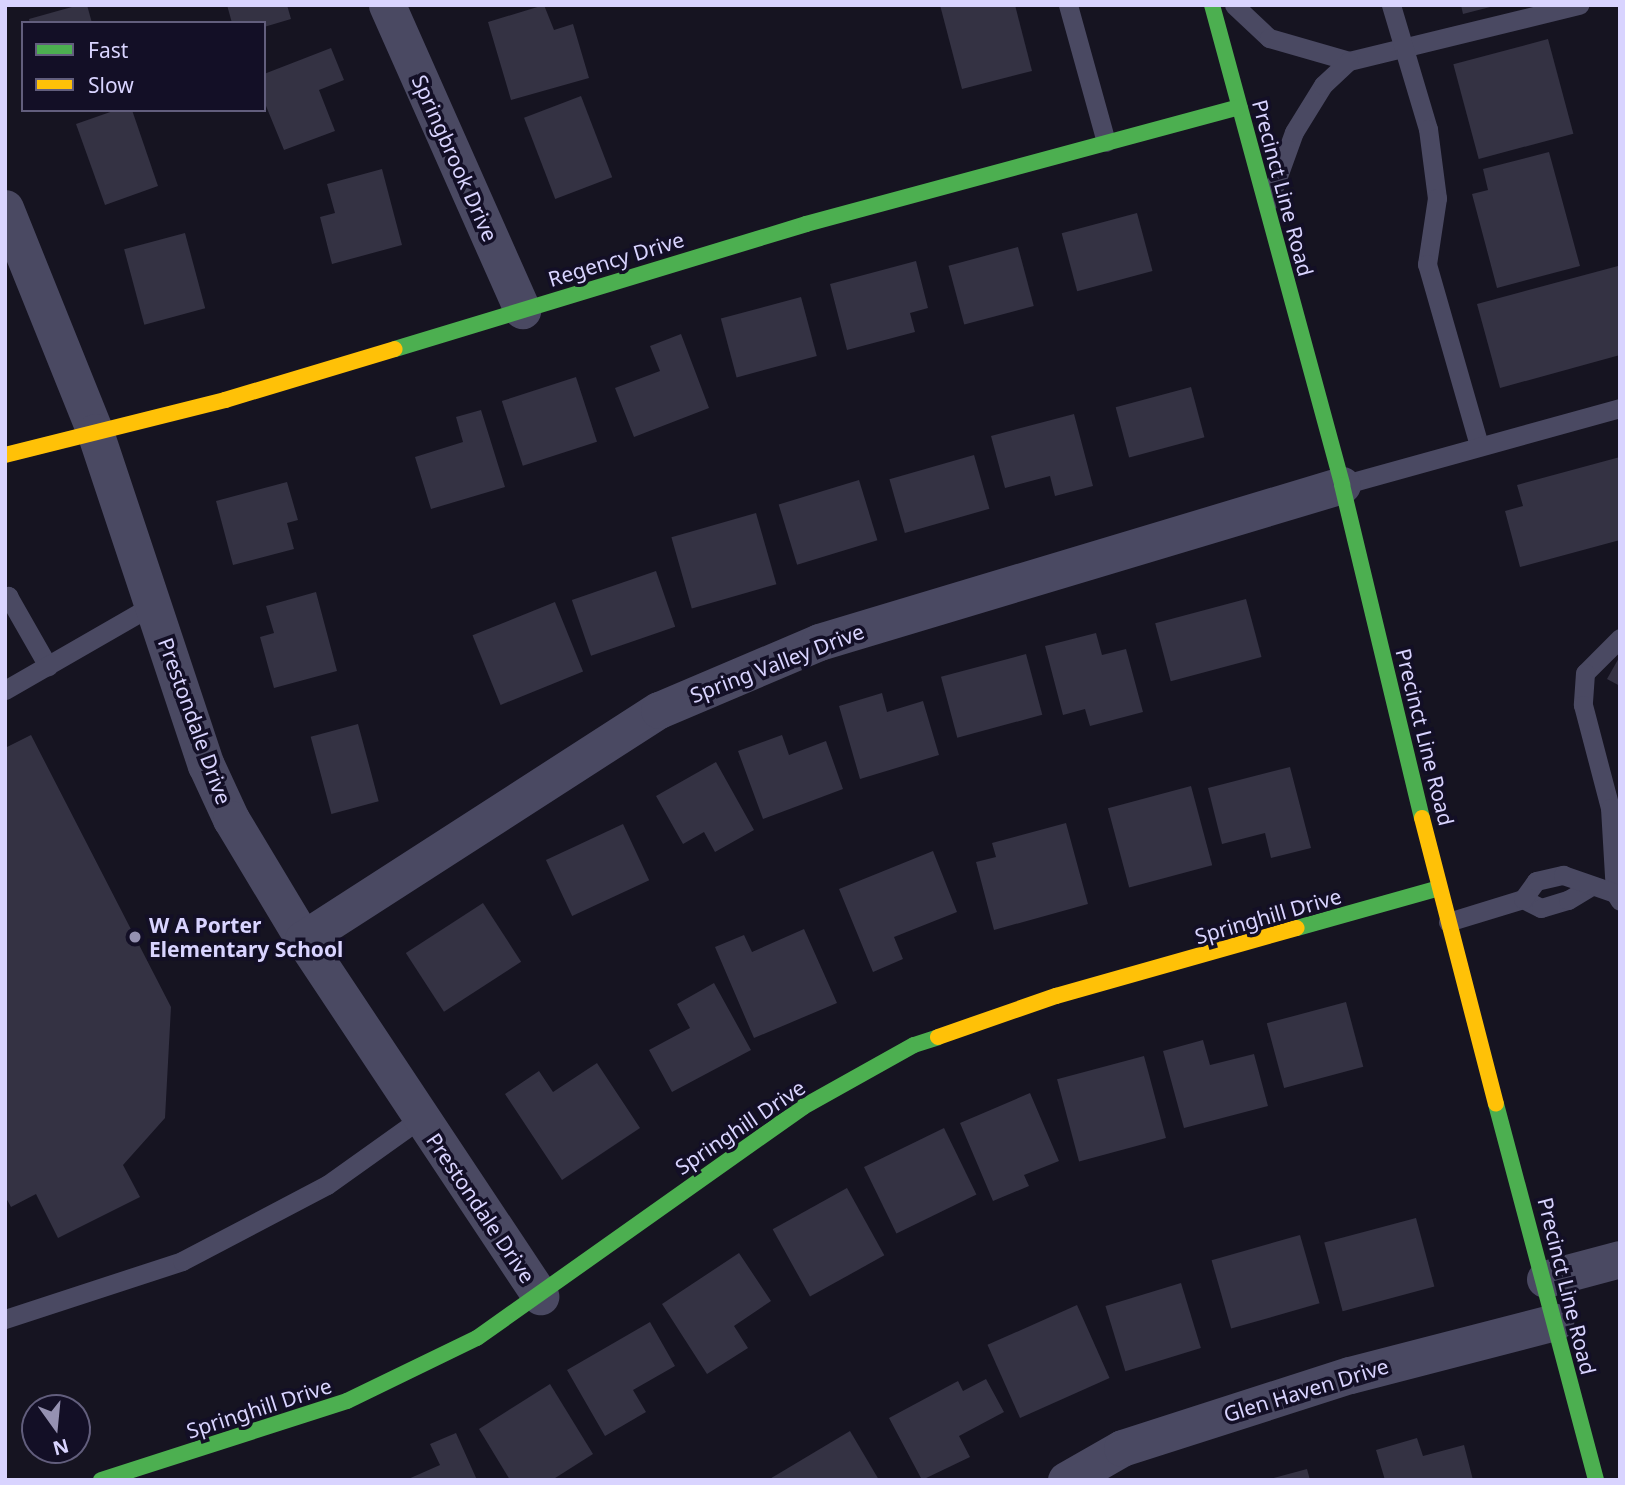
<!DOCTYPE html>
<html>
<head>
<meta charset="utf-8">
<style>
  body { margin:0 }
  #map { position:relative; width:1625px; height:1485px; overflow:hidden; background:#161421; font-family:"Noto Sans",sans-serif }
  div>[style] { position:absolute }
  [style*='--x'] { left:calc(var(--x)*1px); top:calc(var(--y)*1px); width:calc(var(--w)*1px); rotate:calc(var(--a)*1deg) }
  .building>* { inset:0; background:#343243; transform-origin:0 0 }
  .lane>* { height:19px; margin:-9.5px; padding:0 9.5px; transform-origin:9.5px; border-radius:9.5px; background:#4a4962 }
  .street>* { height:37px; margin:-18.5px; padding:0 18.5px; transform-origin:18.5px; border-radius:18.5px; background:#4a4962 }
  .fast>* { height:16px; margin:-8px; padding:0 8px; transform-origin:8px; border-radius:8px; background:#4caf50 }
  .slow>* { height:16px; margin:-8px; padding:0 8px; transform-origin:8px; border-radius:8px; background:#ffc107 }
  .dots>* { width:19px; height:19px; translate:-50% -50%; box-sizing:border-box; border:4px solid #130f26; border-radius:50% }
  span { translate:-50% -50%; white-space:nowrap; text-align:center; line-height:1.15; -webkit-text-stroke:7px #130f26; paint-order:stroke }
  .street-label { font-size:21px; color:#d9d4ff }
  .poi-label { font-size:21px; color:#d9d4ff; font-weight:700 }
  .left { translate:0 -50%; text-align:left }
  .frame { position:absolute; inset:0; border:7px solid #d9d4ff; pointer-events:none }
  .legend { position:absolute; left:21px; top:21px; width:245px; height:91px; box-sizing:border-box; background:#130f26; border:2px solid #625e7d; margin:0; padding:9px 12px; list-style:none; font-size:21px; color:#d9d4ff }
  .legend li { display:flex; align-items:center; gap:14px; height:35px }
  .legend b { width:35px; border:2px solid #625e7d }
  .north { position:absolute; left:21px; top:1394px; width:70px; height:70px; box-sizing:border-box; background:#130f26; border:2px solid #625e7d; border-radius:50%; rotate:165deg; font-size:19px; font-weight:700; line-height:28px; text-align:center; color:#d9d4ff }
  .north::after { content:''; display:block; margin:auto; width:24px; height:32px; background:#9591b1; clip-path:polygon(50% 0,100% 100%,50% 72%,0 100%) }
</style>
</head>
<body>
<div id="map">
  <div class="building">
    <i style="clip-path:polygon(79px 5px,87px 5px,92px 23px,30px 23px,29px 19px)"></i>
    <i style="clip-path:polygon(227px 5px,287px 5px,291px 19px,264px 27px,264px 23px,232px 23px)"></i>
    <i style="clip-path:polygon(544px 5px,554px 30px,573px 24px,589px 78px,511px 100px,488px 22px)"></i>
    <i style="clip-path:polygon(940px 5px,1015px 5px,1032px 71px,962px 89px)"></i>
    <i style="clip-path:polygon(1461px 5px,1494px 5px,1494px 6px,1463px 14px)"></i>
    <i style="left:1548px;top:39px;width:98px;height:98px;rotate:75deg"></i>
    <i style="clip-path:polygon(331px 48px,344px 80px,319px 90px,335px 131px,284px 150px,264px 101px,264px 74px)"></i>
    <i style="left:581px;top:96px;width:87px;height:61px;rotate:69deg"></i>
    <i style="clip-path:polygon(116px 110px,132px 110px,158px 186px,105px 205px,76px 124px)"></i>
    <i style="clip-path:polygon(1549px 152px,1580px 266px,1497px 288px,1472px 194px,1488px 190px,1483px 169px)"></i>
    <i style="clip-path:polygon(382px 169px,402px 245px,332px 264px,320px 217px,335px 213px,327px 184px)"></i>
    <i style="left:1137px;top:213px;width:60px;height:78px;rotate:75deg"></i>
    <i style="left:185px;top:233px;width:78px;height:63px;rotate:75deg"></i>
    <i style="left:1018px;top:247px;width:61px;height:72px;rotate:75deg"></i>
    <i style="clip-path:polygon(916px 261px,928px 308px,910px 313px,915px 332px,847px 350px,830px 284px)"></i>
    <i style="clip-path:polygon(1618px 266px,1620px 355px,1500px 388px,1477px 304px)"></i>
    <i style="left:801px;top:297px;width:61px;height:83px;rotate:75deg"></i>
    <i style="clip-path:polygon(681px 334px,709px 408px,634px 437px,615px 388px,660px 371px,650px 346px)"></i>
    <i style="left:576px;top:377px;width:68px;height:78px;rotate:72deg"></i>
    <i style="left:1191px;top:387px;width:52px;height:78px;rotate:75deg"></i>
    <i style="clip-path:polygon(481px 410px,505px 487px,431px 509px,415px 457px,463px 442px,456px 417px)"></i>
    <i style="clip-path:polygon(1074px 414px,1093px 486px,1055px 496px,1050px 476px,1005px 488px,991px 436px)"></i>
    <i style="left:974px;top:455px;width:56px;height:88px;rotate:74deg"></i>
    <i style="clip-path:polygon(1620px 457px,1620px 540px,1520px 567px,1505px 511px,1523px 506px,1517px 485px)"></i>
    <i style="left:859px;top:480px;width:63px;height:84px;rotate:73deg"></i>
    <i style="clip-path:polygon(287px 482px,298px 520px,287px 523px,294px 549px,233px 565px,216px 501px)"></i>
    <i style="left:756px;top:513px;width:74px;height:88px;rotate:74deg"></i>
    <i style="left:656px;top:571px;width:59px;height:89px;rotate:71deg"></i>
    <i style="clip-path:polygon(316px 592px,337px 671px,274px 688px,260px 637px,274px 633px,266px 606px)"></i>
    <i style="left:1246px;top:599px;width:60px;height:94px;rotate:75deg"></i>
    <i style="left:555px;top:602px;width:75px;height:89px;rotate:68deg"></i>
    <i style="clip-path:polygon(1096px 633px,1102px 655px,1126px 649px,1143px 712px,1090px 726px,1085px 709px,1063px 715px,1045px 646px)"></i>
    <i style="left:1026px;top:654px;width:63px;height:88px;rotate:75deg"></i>
    <i style="clip-path:polygon(1620px 656px,1620px 686px,1607px 679px)"></i>
    <i style="clip-path:polygon(882px 693px,887px 712px,923px 701px,939px 755px,860px 779px,839px 706px)"></i>
    <i style="left:358px;top:724px;width:80px;height:49px;rotate:75deg"></i>
    <i style="clip-path:polygon(31px 735px,171px 1007px,165px 1118px,123px 1165px,140px 1197px,58px 1238px,36px 1194px,11px 1207px,5px 1196px,5px 748px)"></i>
    <i style="clip-path:polygon(782px 735px,789px 755px,826px 741px,843px 789px,763px 819px,738px 751px)"></i>
    <i style="clip-path:polygon(716px 762px,754px 830px,715px 852px,704px 832px,683px 844px,656px 796px)"></i>
    <i style="clip-path:polygon(1290px 767px,1311px 848px,1271px 858px,1265px 833px,1222px 844px,1208px 788px)"></i>
    <i style="left:1191px;top:786px;width:82px;height:86px;rotate:75deg"></i>
    <i style="clip-path:polygon(1066px 823px,1088px 904px,994px 930px,976px 862px,996px 857px,992px 843px)"></i>
    <i style="left:623px;top:824px;width:62px;height:85px;rotate:65deg"></i>
    <i style="clip-path:polygon(933px 851px,957px 912px,894px 937px,903px 959px,873px 972px,839px 889px)"></i>
    <i style="left:483px;top:903px;width:70px;height:92px;rotate:57deg"></i>
    <i style="clip-path:polygon(804px 929px,837px 1003px,754px 1038px,715px 947px,744px 935px,752px 952px)"></i>
    <i style="clip-path:polygon(714px 983px,751px 1050px,672px 1092px,649px 1050px,690px 1028px,677px 1004px)"></i>
    <i style="left:1346px;top:1002px;width:67px;height:82px;rotate:75deg"></i>
    <i style="clip-path:polygon(1203px 1040px,1210px 1065px,1254px 1054px,1268px 1106px,1184px 1128px,1163px 1051px)"></i>
    <i style="left:1144px;top:1056px;width:85px;height:90px;rotate:75deg"></i>
    <i style="clip-path:polygon(597px 1063px,640px 1128px,562px 1180px,505px 1094px,539px 1071px,553px 1092px)"></i>
    <i style="clip-path:polygon(1030px 1093px,1059px 1161px,1024px 1175px,1029px 1186px,993px 1201px,960px 1123px)"></i>
    <i style="left:944px;top:1128px;width:74px;height:89px;rotate:64deg"></i>
    <i style="left:847px;top:1188px;width:77px;height:85px;rotate:61deg"></i>
    <i style="left:1416px;top:1218px;width:71px;height:95px;rotate:75deg"></i>
    <i style="left:1300px;top:1235px;width:71px;height:92px;rotate:74deg"></i>
    <i style="clip-path:polygon(739px 1253px,771px 1301px,734px 1326px,748px 1348px,707px 1374px,662px 1304px)"></i>
    <i style="left:1181px;top:1283px;width:68px;height:79px;rotate:73deg"></i>
    <i style="left:1077px;top:1305px;width:80px;height:98px;rotate:66deg"></i>
    <i style="clip-path:polygon(650px 1322px,675px 1366px,633px 1390px,646px 1412px,605px 1436px,567px 1370px)"></i>
    <i style="clip-path:polygon(986px 1379px,1004px 1412px,959px 1436px,970px 1457px,922px 1480px,889px 1418px,958px 1381px,963px 1391px)"></i>
    <i style="clip-path:polygon(550px 1384px,593px 1454px,552px 1480px,510px 1480px,479px 1429px)"></i>
    <i style="clip-path:polygon(850px 1431px,879px 1480px,768px 1480px)"></i>
    <i style="clip-path:polygon(456px 1433px,477px 1480px,406px 1480px,440px 1465px,430px 1444px)"></i>
    <i style="clip-path:polygon(1417px 1438px,1423px 1456px,1464px 1445px,1473px 1480px,1385px 1480px,1376px 1450px)"></i>
    <i style="clip-path:polygon(1307px 1469px,1310px 1480px,1270px 1480px,1270px 1479px)"></i>
  </div>
  <div class="lane">
    <i style="--x:1068;--y:5;--w:142;--a:74.5"></i>
    <i style="--x:1234;--y:5;--w:48;--a:43.3"></i>
    <i style="--x:1269;--y:38;--w:83;--a:16"></i>
    <i style="--x:1349;--y:61;--w:237;--a:-13.7"></i>
    <i style="--x:1391;--y:5;--w:129;--a:73.4"></i>
    <i style="--x:1428;--y:129;--w:70;--a:82.6"></i>
    <i style="--x:1437;--y:198;--w:67;--a:98.6"></i>
    <i style="--x:1427;--y:264;--w:188;--a:74"></i>
    <i style="--x:1269;--y:201;--w:73;--a:-70.1"></i>
    <i style="--x:1294;--y:132;--w:55;--a:-58.3"></i>
    <i style="--x:1323;--y:85;--w:35;--a:-43"></i>
    <i style="--x:1342;--y:485;--w:288;--a:-15.5"></i>
    <i style="--x:5;--y:598;--w:4;--a:-34"></i>
    <i style="--x:8;--y:596;--w:81;--a:60.3"></i>
    <i style="--x:1620;--y:638;--w:49;--a:135"></i>
    <i style="--x:1585;--y:673;--w:32;--a:94"></i>
    <i style="--x:1583;--y:705;--w:106;--a:75.3"></i>
    <i style="--x:1610;--y:808;--w:85;--a:86.6"></i>
    <i style="--x:1615;--y:893;--w:9;--a:58"></i>
    <i style="--x:5;--y:690;--w:171;--a:-29.9"></i>
    <i style="--x:1523;--y:899;--w:20;--a:27"></i>
    <i style="--x:1541;--y:908;--w:28;--a:-17"></i>
    <i style="--x:1568;--y:900;--w:26;--a:-31"></i>
    <i style="--x:1448;--y:922;--w:78;--a:-17"></i>
    <i style="--x:1523;--y:899;--w:22;--a:-54"></i>
    <i style="--x:1536;--y:881;--w:28;--a:-13"></i>
    <i style="--x:1563;--y:875;--w:55;--a:19.1"></i>
    <i style="--x:5;--y:1319;--w:186;--a:-18.1"></i>
    <i style="--x:182;--y:1261;--w:164;--a:-27.7"></i>
    <i style="--x:327;--y:1185;--w:115;--a:-35.5"></i>
  </div>
  <div class="street">
    <i style="--x:387;--y:5;--w:334;--a:66.1"></i>
    <i style="--x:5;--y:208;--w:241;--a:68.1"></i>
    <i style="--x:95;--y:432;--w:351;--a:71.6"></i>
    <i style="--x:206;--y:765;--w:60;--a:65.2"></i>
    <i style="--x:231;--y:819;--w:140;--a:59"></i>
    <i style="--x:303;--y:939;--w:429;--a:56.4"></i>
    <i style="--x:303;--y:939;--w:423;--a:-32.8"></i>
    <i style="--x:659;--y:710;--w:174;--a:-23"></i>
    <i style="--x:819;--y:642;--w:546;--a:-16.71"></i>
    <i style="--x:1545;--y:1279;--w:78;--a:-14.9"></i>
    <i style="--x:1066;--y:1480;--w:64;--a:-29.7"></i>
    <i style="--x:1122;--y:1448;--w:239;--a:-17.8"></i>
    <i style="--x:1350;--y:1375;--w:212;--a:-14.5"></i>
  </div>
  <div class="fast">
    <i style="--x:1212;--y:5;--w:497;--a:74.8"></i>
    <i style="--x:1342;--y:485;--w:342;--a:76.5"></i>
    <i style="--x:395;--y:349;--w:430;--a:-16.9"></i>
    <i style="--x:806;--y:224;--w:449;--a:-15.1"></i>
    <i style="--x:1297;--y:928;--w:148;--a:-15.7"></i>
    <i style="--x:1496;--y:1104;--w:389;--a:75.1"></i>
    <i style="--x:101;--y:1480;--w:258;--a:-17.8"></i>
    <i style="--x:347;--y:1401;--w:144;--a:-25.9"></i>
    <i style="--x:477;--y:1338;--w:400;--a:-35.3"></i>
    <i style="--x:803;--y:1107;--w:127;--a:-29.2"></i>
    <i style="--x:914;--y:1045;--w:25;--a:-18"></i>
  </div>
  <div class="slow">
    <i style="--x:5;--y:455;--w:227;--a:-14"></i>
    <i style="--x:225;--y:400;--w:177;--a:-16.7"></i>
    <i style="--x:1422;--y:818;--w:295;--a:75.5"></i>
    <i style="--x:938;--y:1037;--w:125;--a:-19.2"></i>
    <i style="--x:1056;--y:996;--w:250;--a:-15.8"></i>
  </div>
  <div class="dots">
    <i style="left:135px;top:937px;background:#9591b1"></i>
  </div>
  <div class="street-label">
    <span style="left:455px;top:158px;rotate:66deg">Springbrook Drive</span>
    <span style="left:1283px;top:188px;rotate:75deg">Precinct Line Road</span>
    <span style="left:616px;top:259px;rotate:-17deg">Regency Drive</span>
    <span style="left:777px;top:663px;rotate:-21deg">Spring Valley Drive</span>
    <span style="left:195px;top:721px;rotate:70deg">Prestondale Drive</span>
    <span style="left:1425px;top:737px;rotate:76deg">Precinct Line Road</span>
    <span style="left:1268px;top:916px;rotate:-16deg">Springhill Drive</span>
    <span style="left:740px;top:1127px;rotate:-34deg">Springhill Drive</span>
    <span style="left:481px;top:1208px;rotate:56deg">Prestondale Drive</span>
    <span style="left:1567px;top:1286px;rotate:76deg">Precinct Line Road</span>
    <span style="left:1306px;top:1390px;rotate:-17deg">Glen Haven Drive</span>
    <span style="left:259px;top:1408px;rotate:-18deg">Springhill Drive</span>
  </div>
  <div class="poi-label">
    <span class="left" style="left:149px;top:937px">W A Porter<br>Elementary School</span>
  </div>
  <div class="frame"></div>
  <ul class="legend">
  <li><b style="height:9px;background:#4caf50"></b>Fast</li>
  <li><b style="height:9px;background:#ffc107"></b>Slow</li>
  </ul>
  <div class="north">N</div>
</div>
</body>
</html>
